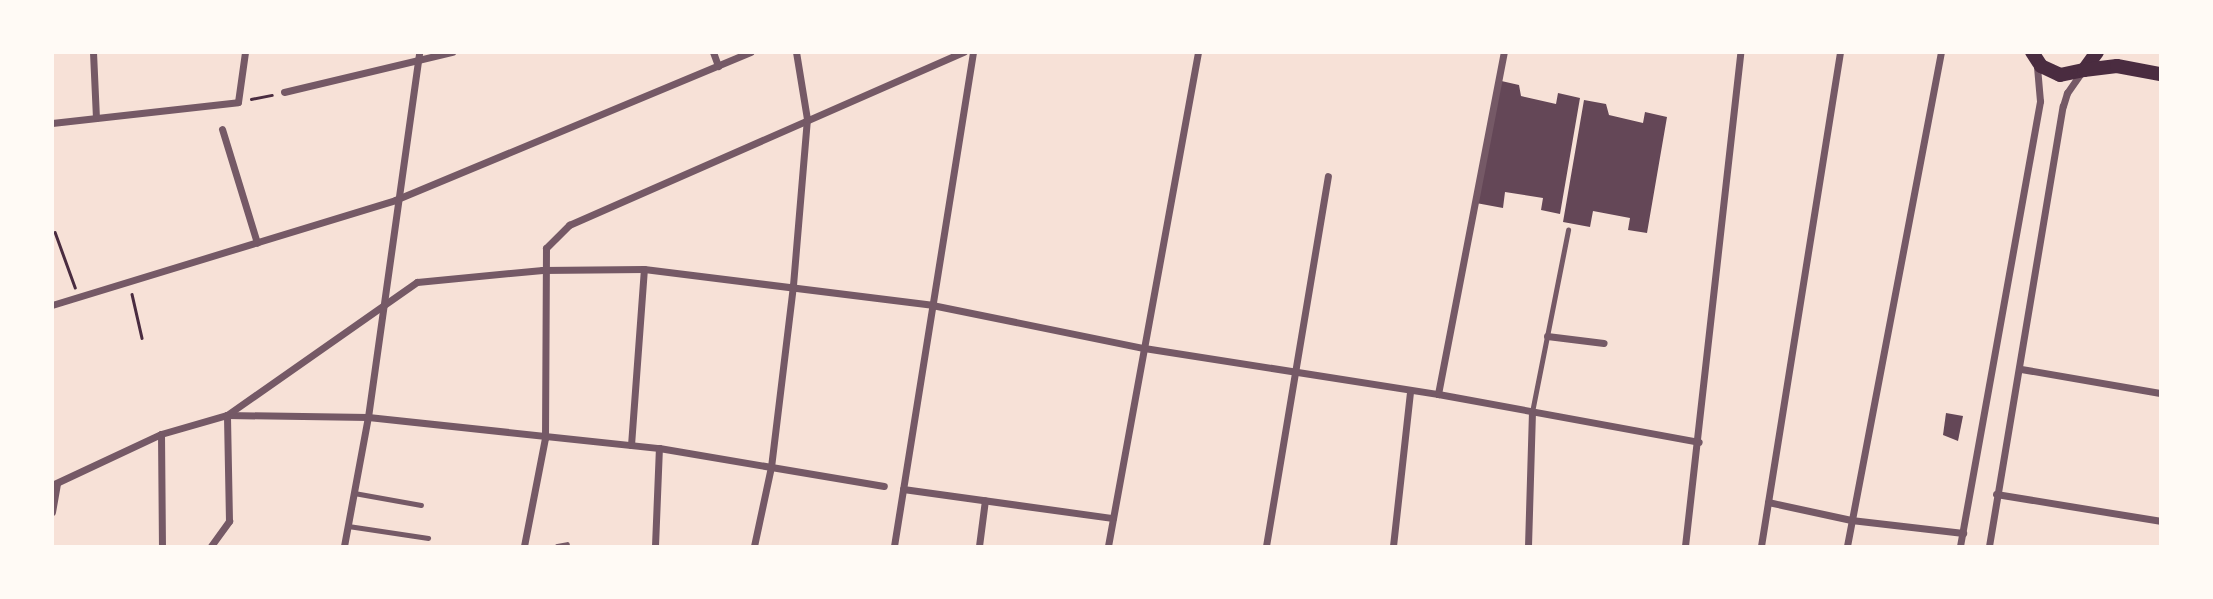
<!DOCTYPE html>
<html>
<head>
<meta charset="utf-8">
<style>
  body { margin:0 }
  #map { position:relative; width:2213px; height:599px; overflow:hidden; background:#f7e1d7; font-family:Figtree,sans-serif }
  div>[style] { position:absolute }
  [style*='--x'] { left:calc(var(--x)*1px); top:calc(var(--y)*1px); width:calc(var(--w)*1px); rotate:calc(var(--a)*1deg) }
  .building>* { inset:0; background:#644757 }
  .path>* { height:2.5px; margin:-1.25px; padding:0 1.25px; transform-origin:1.25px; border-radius:1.25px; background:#4a2c40 }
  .service>* { height:5px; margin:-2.5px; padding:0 2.5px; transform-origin:2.5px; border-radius:2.5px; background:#755966 }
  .minor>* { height:7px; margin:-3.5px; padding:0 3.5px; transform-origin:3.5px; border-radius:3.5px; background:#755966 }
  .secondary>* { height:14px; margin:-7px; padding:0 7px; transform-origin:7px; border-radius:7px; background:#4a2c40 }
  span { translate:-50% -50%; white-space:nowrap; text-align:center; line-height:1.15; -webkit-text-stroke:5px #fffaf5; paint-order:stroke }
  .frame { position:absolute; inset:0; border:54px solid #fffaf5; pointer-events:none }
</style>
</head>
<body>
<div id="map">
  <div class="building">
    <i style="clip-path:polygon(1497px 80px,1519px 85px,1521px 96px,1556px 104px,1558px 93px,1580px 98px,1560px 214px,1541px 210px,1543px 198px,1505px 192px,1503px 208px,1476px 203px)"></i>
    <i style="clip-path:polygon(1584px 100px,1606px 104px,1609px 115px,1643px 123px,1645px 112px,1667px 117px,1647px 233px,1628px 230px,1630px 218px,1593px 211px,1590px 227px,1563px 222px)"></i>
    <i style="clip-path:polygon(1946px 413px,1963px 416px,1958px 441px,1943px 435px)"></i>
  </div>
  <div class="path">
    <i style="--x:251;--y:99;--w:21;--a:-11"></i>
    <i style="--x:55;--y:232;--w:59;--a:70"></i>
    <i style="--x:132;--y:294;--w:45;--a:77.2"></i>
  </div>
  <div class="service">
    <i style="--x:1532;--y:412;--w:186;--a:-78.8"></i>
    <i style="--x:354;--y:493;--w:68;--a:10.2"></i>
    <i style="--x:348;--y:526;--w:81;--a:8.5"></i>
    <i style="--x:557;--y:546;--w:10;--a:-11"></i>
  </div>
  <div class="minor">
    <i style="--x:93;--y:52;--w:66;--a:87.4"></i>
    <i style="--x:713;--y:52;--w:15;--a:70"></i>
    <i style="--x:284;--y:92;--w:173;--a:-13.4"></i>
    <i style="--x:52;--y:123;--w:187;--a:-6.4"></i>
    <i style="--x:238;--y:102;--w:50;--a:-82"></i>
    <i style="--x:222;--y:129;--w:119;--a:72.9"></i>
    <i style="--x:52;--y:305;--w:359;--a:-17"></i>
    <i style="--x:395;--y:200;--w:385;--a:-22.6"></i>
    <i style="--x:1547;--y:336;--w:57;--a:7"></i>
    <i style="--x:2021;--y:369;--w:141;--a:9.8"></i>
    <i style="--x:1438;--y:394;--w:348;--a:-79.1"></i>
    <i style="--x:227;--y:415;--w:141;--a:0.8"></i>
    <i style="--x:368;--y:417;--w:293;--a:6.1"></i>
    <i style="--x:659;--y:448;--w:228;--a:9.6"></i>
    <i style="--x:161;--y:434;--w:112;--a:89.5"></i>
    <i style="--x:631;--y:445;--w:176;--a:-85.8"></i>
    <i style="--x:52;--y:485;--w:120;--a:-25.1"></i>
    <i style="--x:161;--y:434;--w:69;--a:-16.1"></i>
    <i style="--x:227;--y:415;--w:232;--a:-35"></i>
    <i style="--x:417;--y:282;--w:126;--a:-5.5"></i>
    <i style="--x:542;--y:270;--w:102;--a:-0.6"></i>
    <i style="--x:644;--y:269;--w:290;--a:7.1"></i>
    <i style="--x:932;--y:305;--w:216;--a:11.5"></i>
    <i style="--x:1144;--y:348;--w:298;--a:8.9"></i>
    <i style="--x:1438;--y:394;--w:265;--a:10.4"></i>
    <i style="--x:903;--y:489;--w:212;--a:7.9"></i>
    <i style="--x:1996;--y:494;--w:166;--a:9.3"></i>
    <i style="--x:1768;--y:502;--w:85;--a:12.2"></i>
    <i style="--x:1851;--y:520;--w:113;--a:6.6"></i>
    <i style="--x:52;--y:512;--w:29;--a:-80"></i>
    <i style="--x:211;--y:546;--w:31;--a:-54"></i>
    <i style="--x:229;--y:521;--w:106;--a:-91.1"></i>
    <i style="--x:344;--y:546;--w:131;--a:-79.5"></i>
    <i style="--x:368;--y:417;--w:369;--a:-82"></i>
    <i style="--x:524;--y:546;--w:110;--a:-79"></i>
    <i style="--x:545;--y:438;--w:190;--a:-89.7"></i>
    <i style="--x:546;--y:248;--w:33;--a:-45"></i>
    <i style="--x:569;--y:225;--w:431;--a:-23.7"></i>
    <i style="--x:655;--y:546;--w:98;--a:-87.7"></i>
    <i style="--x:754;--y:546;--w:81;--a:-77.9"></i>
    <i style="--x:771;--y:467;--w:183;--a:-83.1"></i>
    <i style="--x:793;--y:285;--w:167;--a:-85.2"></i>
    <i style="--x:807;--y:119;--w:68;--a:-99.3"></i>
    <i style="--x:894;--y:546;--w:500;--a:-80.91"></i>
    <i style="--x:979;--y:546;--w:46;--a:-82.6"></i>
    <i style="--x:1108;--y:546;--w:502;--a:-79.67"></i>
    <i style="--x:1266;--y:546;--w:375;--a:-80.5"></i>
    <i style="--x:1393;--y:546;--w:156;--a:-83.7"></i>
    <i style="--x:1528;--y:546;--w:132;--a:-88.3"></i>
    <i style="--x:1685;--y:546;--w:497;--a:-83.6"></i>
    <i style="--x:1761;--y:546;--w:500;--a:-80.91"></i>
    <i style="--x:1847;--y:546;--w:503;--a:-79.23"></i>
    <i style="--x:1960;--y:546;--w:452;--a:-79.8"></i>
    <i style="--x:2040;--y:101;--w:36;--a:-95"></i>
    <i style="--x:1989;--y:546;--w:446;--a:-80.5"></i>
    <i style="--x:2063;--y:106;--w:14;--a:-73"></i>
    <i style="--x:2067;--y:93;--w:24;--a:-55"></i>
  </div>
  <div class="secondary">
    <i style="--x:2032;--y:52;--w:17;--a:57"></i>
    <i style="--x:2041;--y:66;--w:21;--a:25"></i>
    <i style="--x:2060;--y:75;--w:25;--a:-12"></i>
    <i style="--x:2084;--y:70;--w:22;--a:-54"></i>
    <i style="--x:2084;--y:70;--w:33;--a:-7"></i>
    <i style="--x:2117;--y:66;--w:44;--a:10.5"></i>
  </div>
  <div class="frame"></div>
</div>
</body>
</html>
